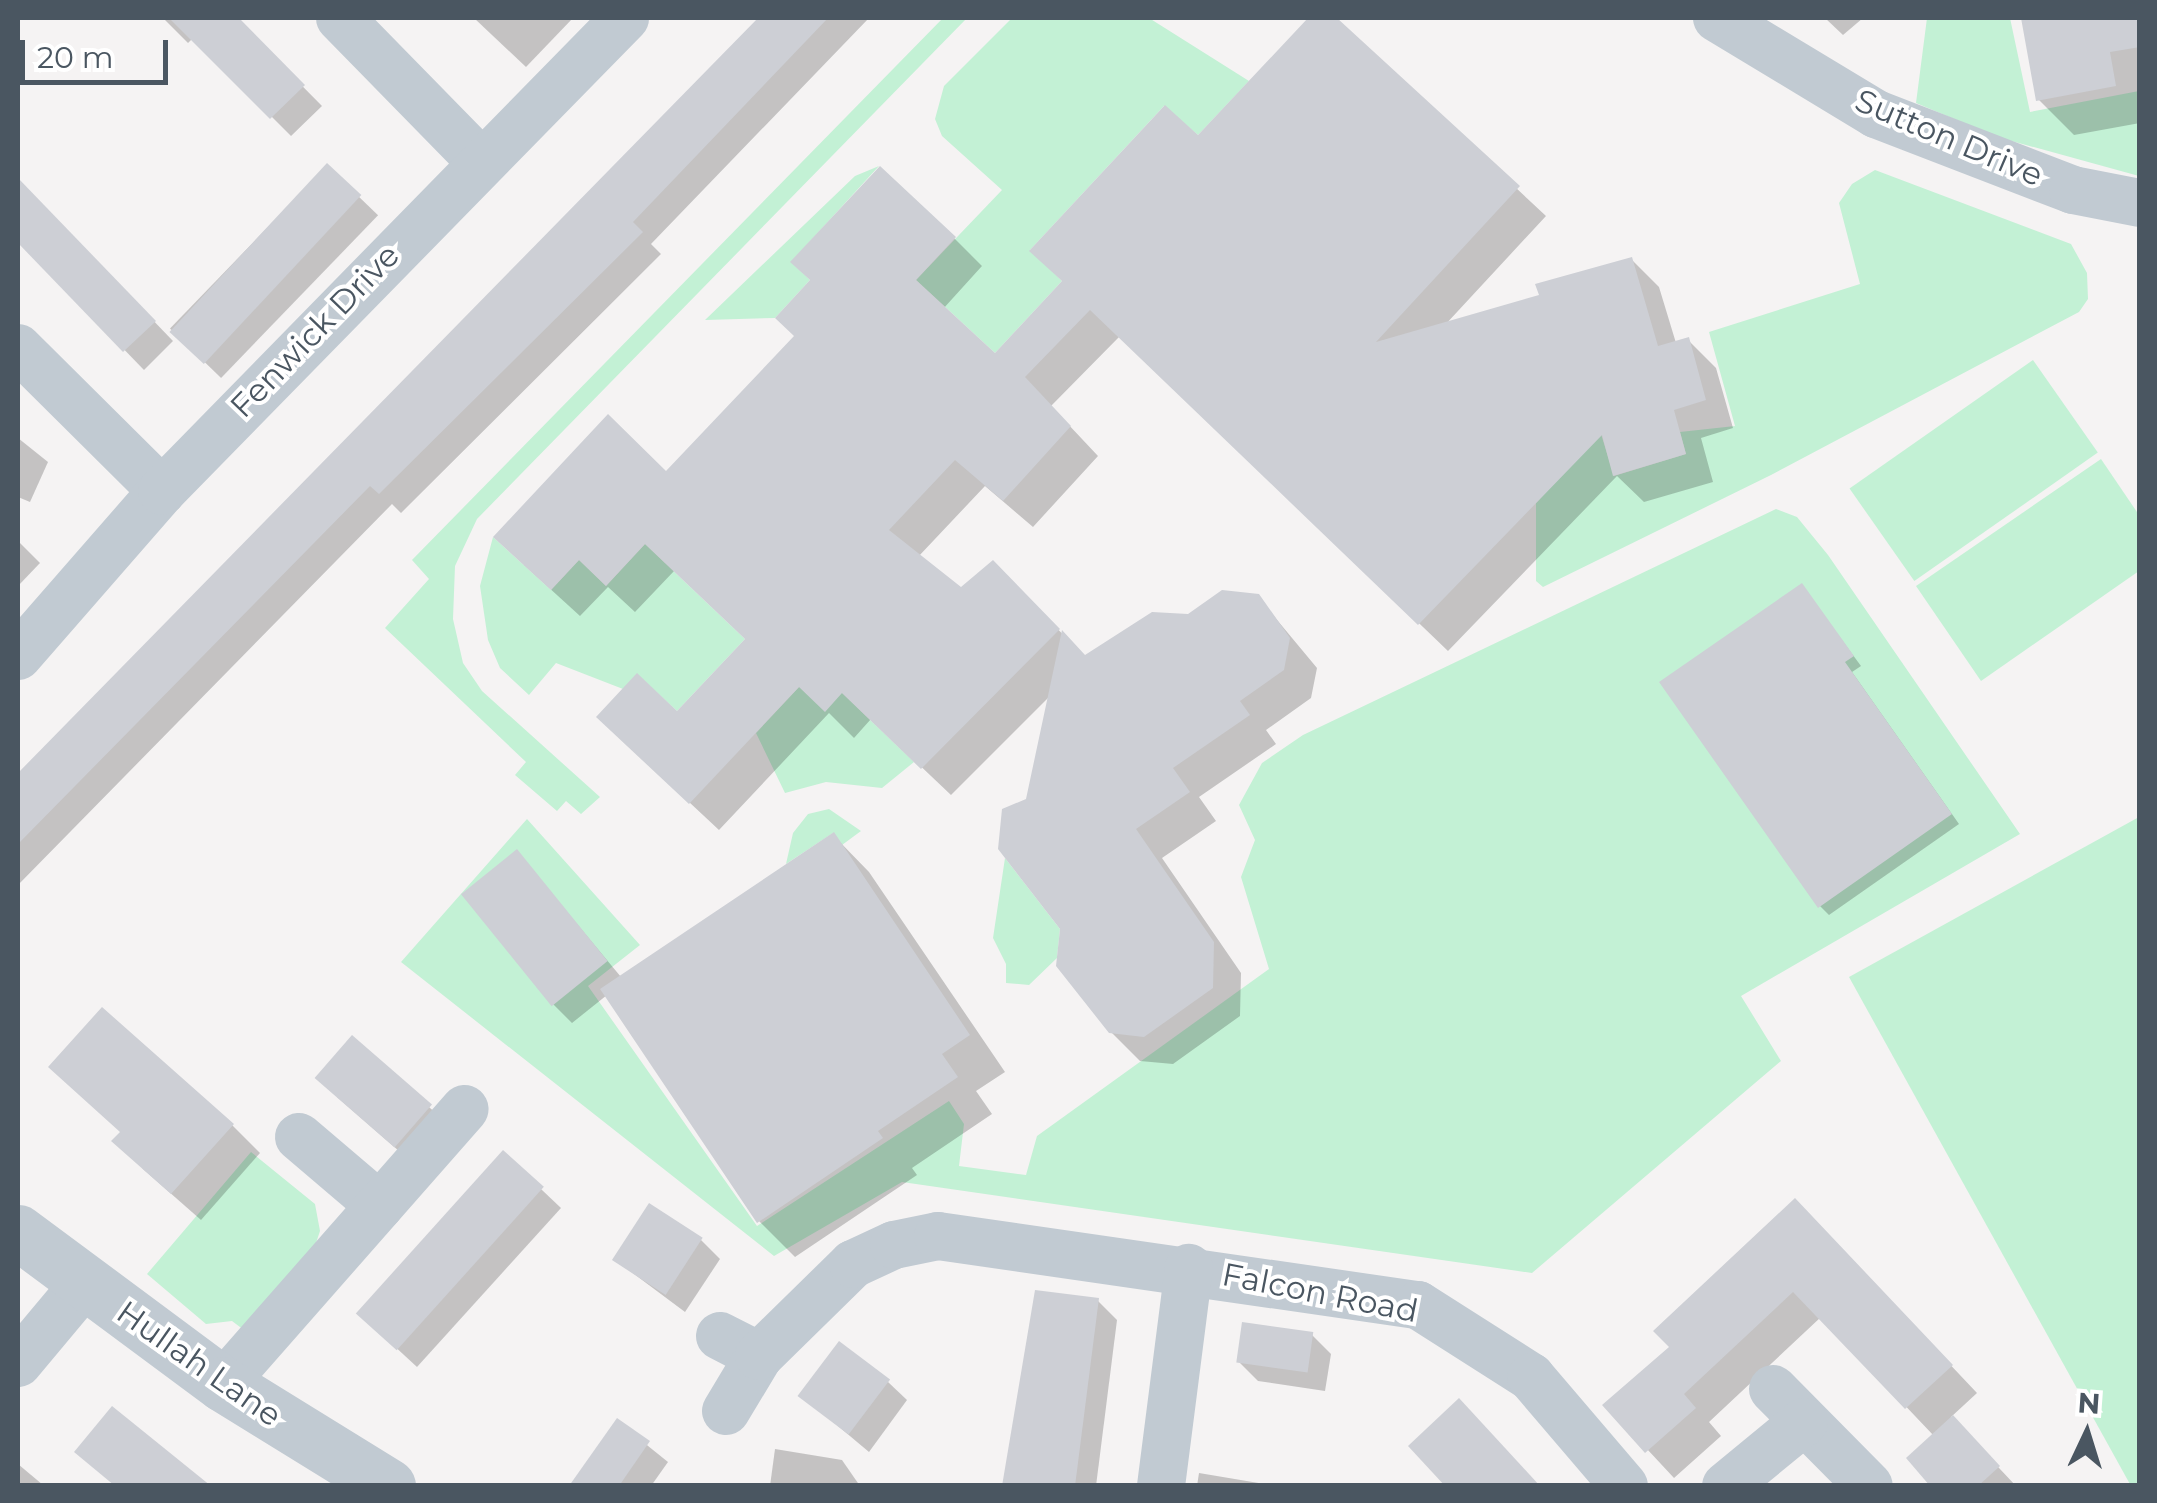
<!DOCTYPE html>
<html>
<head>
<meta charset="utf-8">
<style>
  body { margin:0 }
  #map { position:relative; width:2157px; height:1503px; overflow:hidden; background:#f5f3f3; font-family:Montserrat,sans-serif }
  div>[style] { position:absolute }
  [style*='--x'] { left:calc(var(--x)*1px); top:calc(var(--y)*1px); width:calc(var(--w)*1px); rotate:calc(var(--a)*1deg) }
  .green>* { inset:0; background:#c3f1d5; transform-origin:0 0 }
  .shadow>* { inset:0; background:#0003; transform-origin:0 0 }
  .building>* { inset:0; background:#cdcfd5; transform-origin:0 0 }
  .minor>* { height:48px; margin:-24px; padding:0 24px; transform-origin:24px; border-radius:24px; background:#c1cad2 }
  .tertiary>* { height:55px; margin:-27.5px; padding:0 27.5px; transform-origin:27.5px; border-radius:27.5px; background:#c1cad2 }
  span { translate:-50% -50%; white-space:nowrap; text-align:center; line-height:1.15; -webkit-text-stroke:8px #fff; paint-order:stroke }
  .street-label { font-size:32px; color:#4a5661 }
  .frame { position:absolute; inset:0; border:20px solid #4a5661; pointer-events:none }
  .north { position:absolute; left:2037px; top:1383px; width:100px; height:100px; -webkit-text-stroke:8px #fff; paint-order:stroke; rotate:4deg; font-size:28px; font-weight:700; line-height:40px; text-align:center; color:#4a5661 }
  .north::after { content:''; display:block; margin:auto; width:35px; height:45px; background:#4a5661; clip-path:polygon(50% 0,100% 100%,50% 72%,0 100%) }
  .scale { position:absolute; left:20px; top:40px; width:148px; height:45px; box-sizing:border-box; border:5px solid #4a5661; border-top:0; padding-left:12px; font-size:30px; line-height:35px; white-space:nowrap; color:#4a5661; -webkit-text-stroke:8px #fff; paint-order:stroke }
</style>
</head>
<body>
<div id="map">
  <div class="green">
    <i style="clip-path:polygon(943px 18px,967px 18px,477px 519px,455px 566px,453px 619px,463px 663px,482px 691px,600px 797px,581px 814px,566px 801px,557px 811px,515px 775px,526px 762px,385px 628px,429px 579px,412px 560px)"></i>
    <i style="clip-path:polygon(1012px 18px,1149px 18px,1249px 81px,1198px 135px,1164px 106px,1030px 250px,1062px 281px,995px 353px,916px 280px,1002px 190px,942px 136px,935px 119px,944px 86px)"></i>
    <i style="clip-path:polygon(1927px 18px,2010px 18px,2030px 112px,2139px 91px,2139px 176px,1997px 137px,1916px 103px)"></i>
    <i style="clip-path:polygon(879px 166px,791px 262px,810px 280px,775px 318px,705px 320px,855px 176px)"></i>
    <i style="clip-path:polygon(1875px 170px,2071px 244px,2087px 273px,2088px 299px,2079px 312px,1771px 475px,1543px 587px,1536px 581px,1536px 503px,1601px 434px,1614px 476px,1686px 454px,1680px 432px,1735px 426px,1709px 332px,1860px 284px,1839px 203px,1852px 184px)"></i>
    <i style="left:2033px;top:360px;width:113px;height:224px;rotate:55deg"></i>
    <i style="clip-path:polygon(2101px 459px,2139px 515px,2139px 571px,1981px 681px,1916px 586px)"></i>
    <i style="clip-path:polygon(1776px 509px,1797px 517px,1828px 555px,2020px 834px,1741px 996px,1781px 1061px,1532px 1273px,902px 1182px,774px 1256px,401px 962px,527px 819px,640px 945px,588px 986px,757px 1226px,949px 1101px,964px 1124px,959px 1166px,1026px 1175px,1037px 1136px,1269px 969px,1241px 877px,1255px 840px,1239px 805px,1262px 763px,1303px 735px)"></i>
    <i style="clip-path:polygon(493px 537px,551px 590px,579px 560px,606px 586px,645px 544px,745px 639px,677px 711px,637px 674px,623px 689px,556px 663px,529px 695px,500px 668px,488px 640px,480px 586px)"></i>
    <i style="clip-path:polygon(799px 687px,842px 693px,914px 762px,882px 788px,826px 782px,785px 793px,756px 733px)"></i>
    <i style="clip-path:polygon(829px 809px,861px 831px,842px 845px,833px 833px,786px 864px,793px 833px,808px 814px)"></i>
    <i style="clip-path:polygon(2139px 817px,2140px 1485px,2131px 1486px,1849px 977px)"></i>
    <i style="clip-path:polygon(1005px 858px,1060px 929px,1057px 958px,1029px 985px,1006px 983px,1006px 964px,993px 938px)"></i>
    <i style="clip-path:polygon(251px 1152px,315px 1204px,320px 1231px,315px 1246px,244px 1330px,232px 1321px,206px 1324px,147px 1274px)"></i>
  </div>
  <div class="shadow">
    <i style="clip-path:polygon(163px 18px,235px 18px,322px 106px,291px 136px,193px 38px,188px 43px)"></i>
    <i style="clip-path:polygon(474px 18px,573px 18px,526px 67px)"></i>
    <i style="clip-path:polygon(762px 18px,869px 18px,651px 244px,661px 254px,401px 513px,392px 504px,18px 885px,18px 777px)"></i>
    <i style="clip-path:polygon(1311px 18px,1334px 18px,1546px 216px,1445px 325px,1542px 297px,1631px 259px,1659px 287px,1676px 343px,1688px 340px,1716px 368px,1733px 428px,1701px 438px,1713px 482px,1644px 502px,1617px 476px,1448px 651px,1120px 336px,1051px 406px,1098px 456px,1033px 527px,985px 486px,918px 557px,961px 590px,993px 563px,1086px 658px,1257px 596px,1317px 668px,1311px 698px,1266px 730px,1276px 744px,1199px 797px,1216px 821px,1162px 858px,1241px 973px,1240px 1016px,1173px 1064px,1140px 1061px,1111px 1032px,1063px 928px,1028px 801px,1051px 695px,951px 795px,871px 719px,854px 738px,829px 713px,719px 830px,628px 745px,677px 714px,748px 640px,675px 570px,635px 612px,608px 587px,580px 616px,524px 565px,666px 475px,954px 238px,982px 266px,943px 309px,995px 357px)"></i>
    <i style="clip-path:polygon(1825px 18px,1863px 18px,1843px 35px)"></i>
    <i style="clip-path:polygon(2023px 18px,2140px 18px,2140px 123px,2074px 135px,2038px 99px)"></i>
    <i style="left:327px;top:166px;width:71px;height:226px;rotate:44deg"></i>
    <i style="clip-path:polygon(18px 180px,173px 341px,144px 370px,18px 240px)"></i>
    <i style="clip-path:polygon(18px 438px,48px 462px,30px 502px,18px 497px)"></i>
    <i style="clip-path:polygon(18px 541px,40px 563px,18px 586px)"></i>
    <i style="clip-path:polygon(1802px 586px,1861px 666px,1852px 672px,1959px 824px,1829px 915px,1820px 906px)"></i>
    <i style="clip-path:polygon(834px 836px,869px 872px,1005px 1072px,976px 1091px,992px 1114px,912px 1168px,917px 1175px,795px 1257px,759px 1221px,607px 995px,572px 1023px,553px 1004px,517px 852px,621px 977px)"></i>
    <i style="clip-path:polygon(352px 1038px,449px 1125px,415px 1165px,337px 1097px)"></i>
    <i style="clip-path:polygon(232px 1125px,260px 1153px,201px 1220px,143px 1169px,122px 1133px)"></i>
    <i style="clip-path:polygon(503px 1153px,561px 1208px,417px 1367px,378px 1331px)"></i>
    <i style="clip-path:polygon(1821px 1228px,1977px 1393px,1951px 1417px,2016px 1486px,1934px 1486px,1934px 1436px,1821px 1317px,1709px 1422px,1721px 1436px,1674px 1478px,1606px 1405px)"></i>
    <i style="clip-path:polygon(701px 1240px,720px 1259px,685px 1312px,614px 1259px)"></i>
    <i style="clip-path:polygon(1098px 1301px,1117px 1320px,1096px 1486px,1008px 1486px)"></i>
    <i style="clip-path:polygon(1312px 1335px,1331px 1354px,1325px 1391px,1258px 1381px,1239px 1362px)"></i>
    <i style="clip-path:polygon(888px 1382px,907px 1400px,869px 1452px,801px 1395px)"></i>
    <i style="clip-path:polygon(617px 1421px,668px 1462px,651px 1486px,589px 1486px)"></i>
    <i style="clip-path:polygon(775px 1449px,842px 1460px,860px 1486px,770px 1486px)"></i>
    <i style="clip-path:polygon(18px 1464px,43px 1485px,44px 1486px,18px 1486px)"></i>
    <i style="clip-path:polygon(1199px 1473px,1276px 1486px,1197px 1486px)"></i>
  </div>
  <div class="building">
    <i style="clip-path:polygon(169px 18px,239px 18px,305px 85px,270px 119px)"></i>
    <i style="clip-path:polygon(758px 18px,828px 18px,633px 222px,643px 232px,379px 494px,370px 486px,18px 844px,18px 773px)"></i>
    <i style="clip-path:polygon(1308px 18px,1337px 18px,1520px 186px,1376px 342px,1539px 295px,1535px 284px,1632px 257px,1658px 346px,1689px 337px,1706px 400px,1674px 410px,1686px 454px,1613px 476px,1602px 435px,1418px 625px,1090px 310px,1025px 377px,1071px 426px,1003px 501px,955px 460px,889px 530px,961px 587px,993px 560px,1060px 629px,921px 769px,842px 693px,825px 712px,799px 687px,689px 804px,596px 717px,637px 673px,677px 711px,745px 639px,645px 544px,606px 586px,579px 560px,551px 590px,493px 537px,608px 414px,666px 471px,794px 336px,775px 318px,810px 280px,790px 262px,880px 166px,956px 237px,916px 280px,995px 353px,1062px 281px,1029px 251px,1165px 105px,1198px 135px)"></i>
    <i style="clip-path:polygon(2021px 18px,2140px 18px,2140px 47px,2110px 52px,2116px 86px,2036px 101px)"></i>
    <i style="left:327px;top:163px;width:47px;height:231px;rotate:43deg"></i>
    <i style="clip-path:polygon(18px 178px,156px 321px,123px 352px,18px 243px)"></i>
    <i style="clip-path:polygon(1802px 583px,1854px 656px,1845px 662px,1952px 814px,1818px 908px,1659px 682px)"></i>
    <i style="clip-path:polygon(1222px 590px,1259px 594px,1290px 638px,1284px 670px,1240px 701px,1250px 715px,1173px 768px,1190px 792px,1136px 829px,1214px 942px,1213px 988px,1144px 1037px,1109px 1033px,1056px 966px,1060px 929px,998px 849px,1002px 809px,1026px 799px,1062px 630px,1085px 655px,1152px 612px,1188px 614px)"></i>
    <i style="clip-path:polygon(834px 832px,970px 1035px,942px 1054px,958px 1077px,878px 1131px,883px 1138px,757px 1223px,600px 989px)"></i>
    <i style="left:517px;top:849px;width:144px;height:72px;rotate:51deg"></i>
    <i style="clip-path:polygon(102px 1007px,234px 1124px,171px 1194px,111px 1141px,120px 1132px,48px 1067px)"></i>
    <i style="left:352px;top:1035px;width:106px;height:57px;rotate:41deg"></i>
    <i style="left:503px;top:1150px;width:55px;height:220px;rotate:42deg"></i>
    <i style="clip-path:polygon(1795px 1198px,1953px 1365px,1905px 1409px,1793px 1292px,1684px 1394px,1696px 1408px,1645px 1453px,1602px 1405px,1669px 1347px,1653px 1331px)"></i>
    <i style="left:649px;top:1203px;width:64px;height:68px;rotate:33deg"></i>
    <i style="clip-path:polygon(1035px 1290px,1099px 1298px,1075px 1486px,1002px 1486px)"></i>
    <i style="left:1242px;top:1322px;width:72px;height:41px;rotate:8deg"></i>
    <i style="left:839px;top:1341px;width:64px;height:69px;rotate:37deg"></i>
    <i style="clip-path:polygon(1459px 1398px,1540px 1486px,1445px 1486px,1408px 1446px)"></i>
    <i style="clip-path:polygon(112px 1406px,211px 1486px,115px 1486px,74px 1452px)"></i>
    <i style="clip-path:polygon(1953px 1415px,2000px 1466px,1978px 1486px,1930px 1486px,1906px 1458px)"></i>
    <i style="clip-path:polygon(617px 1418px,650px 1441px,619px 1486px,569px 1486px)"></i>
  </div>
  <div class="minor">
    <i style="--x:340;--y:18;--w:199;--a:45.6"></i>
    <i style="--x:1717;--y:18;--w:186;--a:31.1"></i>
    <i style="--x:1876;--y:114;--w:211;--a:21.1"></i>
    <i style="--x:2073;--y:190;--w:68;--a:11"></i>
    <i style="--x:18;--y:348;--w:203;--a:44.8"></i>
    <i style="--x:18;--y:656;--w:219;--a:-48.9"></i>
    <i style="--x:162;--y:491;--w:662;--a:-45.61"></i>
    <i style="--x:299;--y:1137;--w:106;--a:40.4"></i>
    <i style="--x:720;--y:1336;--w:44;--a:27.1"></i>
    <i style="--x:18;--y:1363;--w:103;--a:-50.1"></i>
    <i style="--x:223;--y:1384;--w:366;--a:-48.7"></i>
    <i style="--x:1773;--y:1389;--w:136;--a:45.3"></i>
    <i style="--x:726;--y:1411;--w:64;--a:-59"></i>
    <i style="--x:759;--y:1356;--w:132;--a:-44.4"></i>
    <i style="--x:853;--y:1264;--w:45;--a:-24.9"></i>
    <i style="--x:894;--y:1245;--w:45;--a:-11.6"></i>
    <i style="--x:938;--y:1236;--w:485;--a:8.2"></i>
    <i style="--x:1418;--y:1305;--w:134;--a:32.5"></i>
    <i style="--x:1531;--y:1377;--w:143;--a:49.5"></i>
    <i style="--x:1161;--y:1486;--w:220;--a:-82.7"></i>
    <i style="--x:1726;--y:1486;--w:101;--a:-39.4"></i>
  </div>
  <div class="tertiary">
    <i style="--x:18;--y:1232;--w:255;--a:36.6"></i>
    <i style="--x:223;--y:1384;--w:194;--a:31.7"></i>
  </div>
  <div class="street-label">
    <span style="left:1949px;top:138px;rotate:23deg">Sutton Drive</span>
    <span style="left:315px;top:331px;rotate:-46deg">Fenwick Drive</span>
    <span style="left:1320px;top:1293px;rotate:11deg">Falcon Road</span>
    <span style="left:199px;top:1364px;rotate:35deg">Hullah Lane</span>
  </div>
  <div class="frame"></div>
  <div class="north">N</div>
  <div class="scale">20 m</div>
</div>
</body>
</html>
